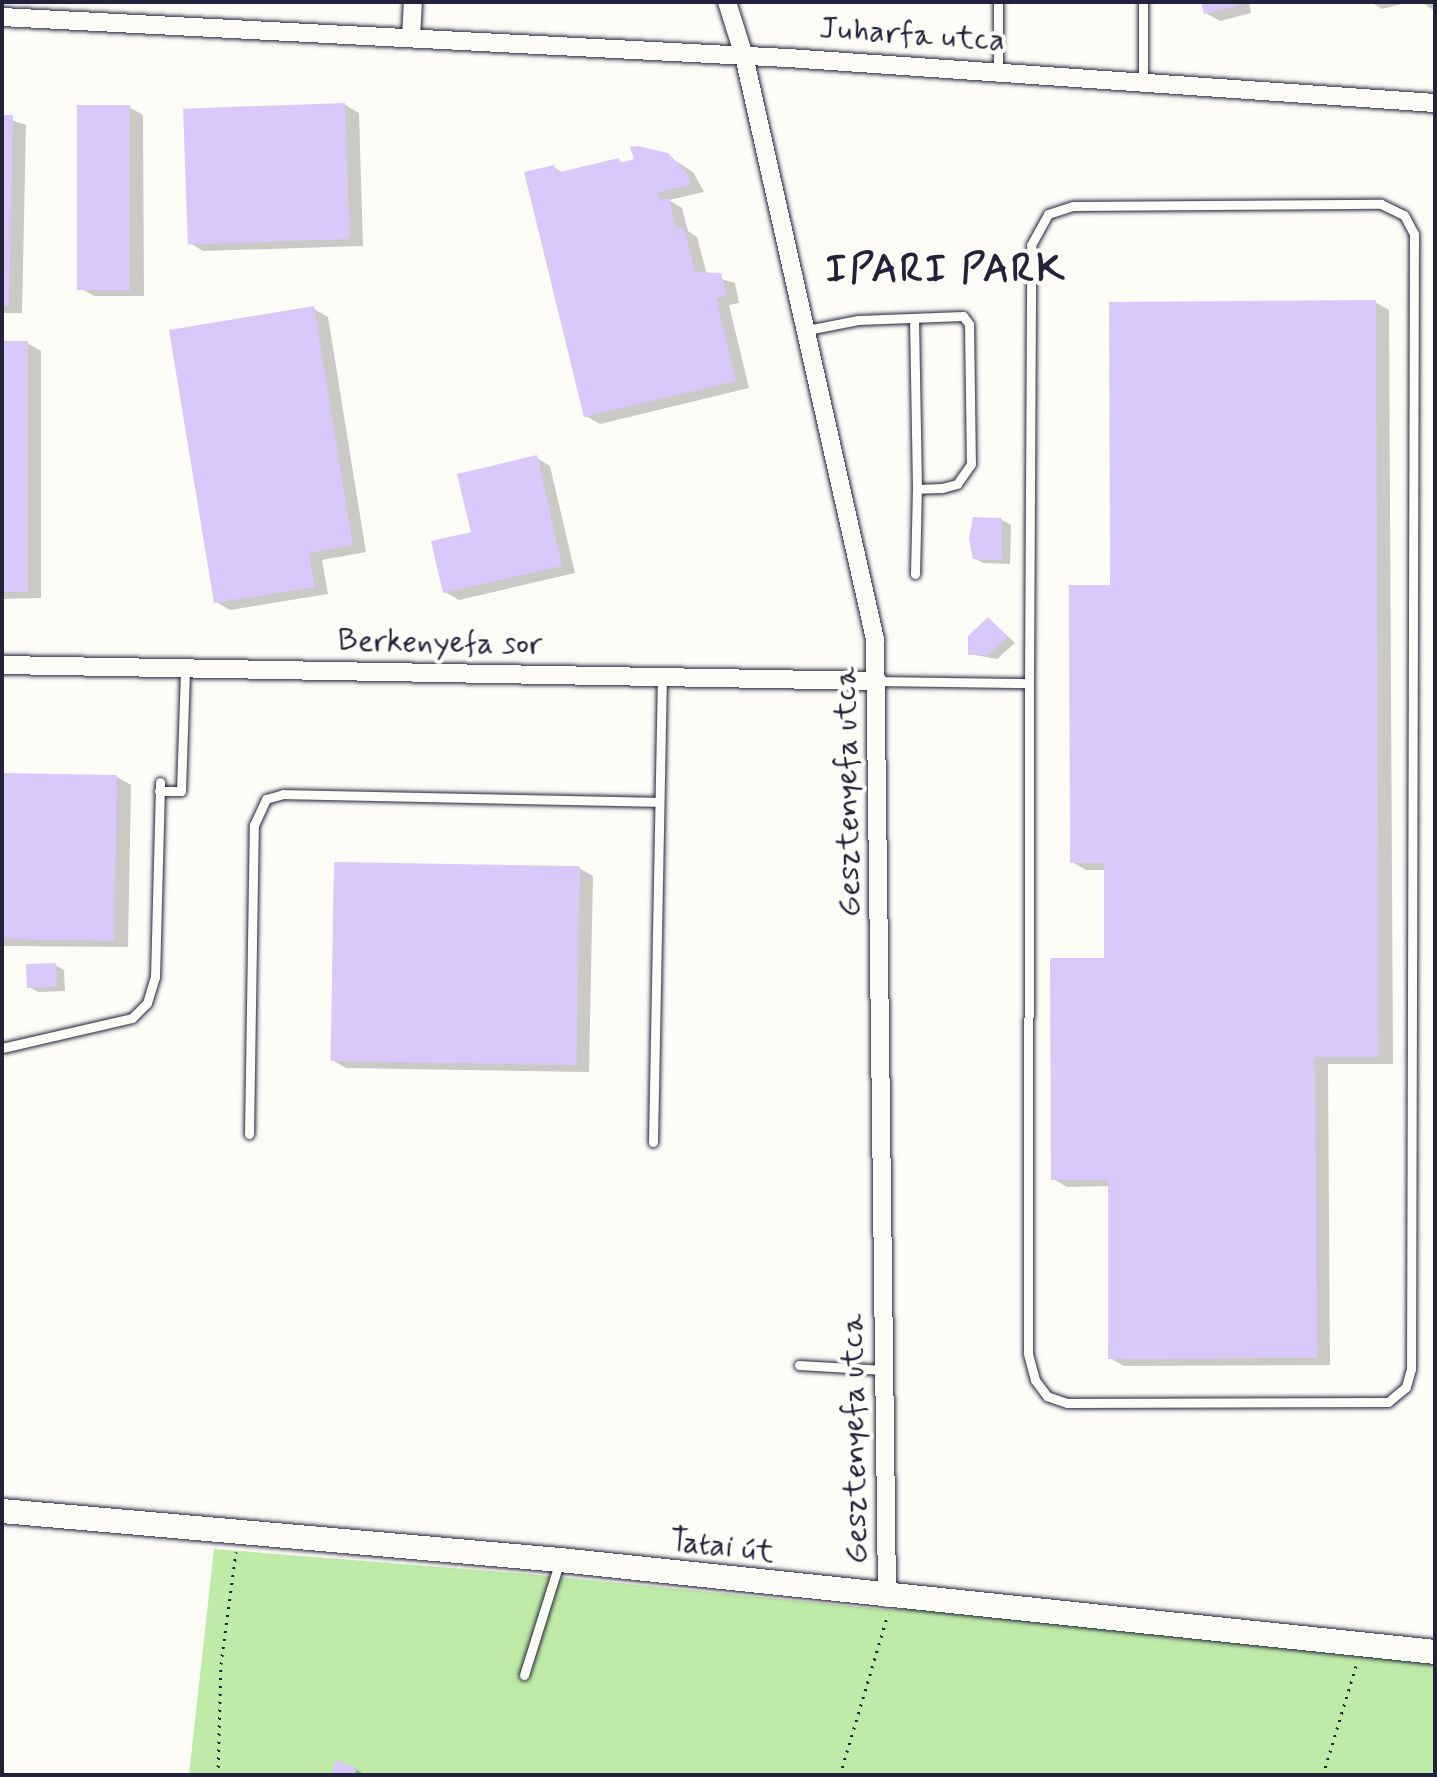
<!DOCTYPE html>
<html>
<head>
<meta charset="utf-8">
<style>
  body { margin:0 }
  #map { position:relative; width:1437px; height:1777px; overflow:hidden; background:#fdfcf7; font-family:Mynerve,sans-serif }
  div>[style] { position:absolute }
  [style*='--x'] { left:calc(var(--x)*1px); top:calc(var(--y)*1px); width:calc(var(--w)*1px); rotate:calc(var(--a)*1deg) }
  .green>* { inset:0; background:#bfeba8 }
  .shadow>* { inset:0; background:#0003 }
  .building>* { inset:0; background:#d9c8f9; transform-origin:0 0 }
  .path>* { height:3px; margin-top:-1.5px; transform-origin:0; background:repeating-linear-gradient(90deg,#22223b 0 2px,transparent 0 8px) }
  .roads { filter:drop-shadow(0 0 2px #22223b) drop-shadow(0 0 2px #22223b) }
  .lane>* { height:9px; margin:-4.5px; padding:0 4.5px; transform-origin:4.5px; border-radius:4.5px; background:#fdfcf7 }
  .street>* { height:18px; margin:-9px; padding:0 9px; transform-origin:9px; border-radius:9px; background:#fdfcf7 }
  .secondary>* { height:24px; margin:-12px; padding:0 12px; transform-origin:12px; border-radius:12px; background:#fdfcf7 }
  span { translate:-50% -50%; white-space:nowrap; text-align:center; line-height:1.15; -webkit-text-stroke:8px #fdfcf7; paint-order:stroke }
  .street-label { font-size:32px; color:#22223b }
  .district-label { font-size:40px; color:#22223b; font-weight:700; letter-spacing:2px }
  .frame { position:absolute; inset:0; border:4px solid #22223b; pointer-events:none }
</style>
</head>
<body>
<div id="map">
  <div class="green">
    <i style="clip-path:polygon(214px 1549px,529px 1574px,889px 1610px,918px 1608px,1435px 1648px,1435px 1775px,189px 1775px)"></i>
  </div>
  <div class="shadow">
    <i style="clip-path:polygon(1203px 2px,1249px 2px,1251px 13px,1220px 21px,1206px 13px)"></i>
    <i style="clip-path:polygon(1371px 2px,1409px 2px,1382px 9px)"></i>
    <i style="clip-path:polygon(1435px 2px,1435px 11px,1421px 2px)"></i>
    <i style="clip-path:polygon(345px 105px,359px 113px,363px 246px,203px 251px,190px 243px)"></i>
    <i style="clip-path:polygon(129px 107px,143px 115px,144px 296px,94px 296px,80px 288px)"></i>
    <i style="clip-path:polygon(2px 117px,26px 125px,22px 313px,2px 313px)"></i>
    <i style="clip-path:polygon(660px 151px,693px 172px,704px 192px,669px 200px,682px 208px,688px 231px,697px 237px,707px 275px,735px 283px,739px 303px,729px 305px,749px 388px,600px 424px,586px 416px,553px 167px,564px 173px,618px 160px,625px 164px)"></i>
    <i style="clip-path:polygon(1375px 302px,1389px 310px,1393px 1064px,1328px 1064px,1330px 1365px,1124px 1366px,1110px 1358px,1110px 1186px,1067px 1187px,1053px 1179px,1106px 960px,1106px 870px,1086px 870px,1072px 862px,1112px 587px)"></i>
    <i style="clip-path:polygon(314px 309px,328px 317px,366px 552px,322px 560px,328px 594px,230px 610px,216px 602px)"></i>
    <i style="clip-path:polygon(2px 343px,27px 343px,41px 351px,41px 598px,2px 599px)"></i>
    <i style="clip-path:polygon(537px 458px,550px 466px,575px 573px,459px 600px,445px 592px)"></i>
    <i style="clip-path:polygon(1002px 520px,1011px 525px,1010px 564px,983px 563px,974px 558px)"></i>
    <i style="clip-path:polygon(989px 619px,1015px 643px,997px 659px,970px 654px)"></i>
    <i style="clip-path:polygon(2px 775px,117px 777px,131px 785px,128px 947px,2px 946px)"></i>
    <i style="clip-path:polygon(579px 868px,593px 876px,589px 1072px,346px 1068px,332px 1060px)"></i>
    <i style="clip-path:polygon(55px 965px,64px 970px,65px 991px,38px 992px,29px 987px)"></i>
    <i style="clip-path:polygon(356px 1769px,365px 1775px,333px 1775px)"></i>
  </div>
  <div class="building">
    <i style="clip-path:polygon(1201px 2px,1238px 2px,1239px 6px,1204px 14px)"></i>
    <i style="left:345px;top:103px;width:136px;height:162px;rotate:88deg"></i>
    <i style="left:77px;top:105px;width:53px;height:185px"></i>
    <i style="clip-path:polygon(2px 115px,13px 115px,9px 306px,2px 306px)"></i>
    <i style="clip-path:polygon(638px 146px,668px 153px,688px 174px,691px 185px,658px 192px,660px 200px,669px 198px,676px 228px,684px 227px,695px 272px,721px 273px,726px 296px,716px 298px,736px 381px,584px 417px,524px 172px,554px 165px,556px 173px,619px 158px,620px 163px,634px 159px,630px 147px)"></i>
    <i style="clip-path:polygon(1376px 300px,1379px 1057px,1315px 1057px,1317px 1358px,1108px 1359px,1108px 1180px,1051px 1180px,1050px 958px,1104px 958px,1104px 863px,1070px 863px,1069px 585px,1110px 585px,1109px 302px)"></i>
    <i style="clip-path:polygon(314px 306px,353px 545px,309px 553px,315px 587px,214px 603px,169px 330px)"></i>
    <i style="left:2px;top:341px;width:26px;height:251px"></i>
    <i style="clip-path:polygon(537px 455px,562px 566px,443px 593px,431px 541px,471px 532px,457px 474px)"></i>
    <i style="clip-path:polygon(973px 517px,1002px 518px,1002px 560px,973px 559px,969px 539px)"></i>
    <i style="clip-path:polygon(988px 617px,1008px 637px,988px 655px,968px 655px,968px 636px)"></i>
    <i style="left:2px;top:773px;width:115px;height:166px;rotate:1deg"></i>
    <i style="left:334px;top:862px;width:246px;height:199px;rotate:1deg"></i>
    <i style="left:56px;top:963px;width:24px;height:30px;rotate:88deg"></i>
    <i style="clip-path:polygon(336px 1760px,357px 1768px,354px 1775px,331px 1775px)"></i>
  </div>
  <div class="path">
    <i style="--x:218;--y:1775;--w:111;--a:-88.5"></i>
    <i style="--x:221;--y:1664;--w:113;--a:-82.4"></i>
    <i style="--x:840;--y:1775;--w:168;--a:-73.4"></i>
    <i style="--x:1323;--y:1775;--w:114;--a:-73.2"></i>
  </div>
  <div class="roads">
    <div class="lane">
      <i style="--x:998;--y:2;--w:69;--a:90"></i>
      <i style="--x:1143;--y:81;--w:79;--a:-90"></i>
      <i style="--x:807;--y:330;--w:52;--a:-11.1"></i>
      <i style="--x:858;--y:320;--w:105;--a:-2.2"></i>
      <i style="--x:963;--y:316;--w:10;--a:53"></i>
      <i style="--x:969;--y:324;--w:140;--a:89.2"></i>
      <i style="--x:971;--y:464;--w:24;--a:125"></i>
      <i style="--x:957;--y:484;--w:16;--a:165"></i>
      <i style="--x:942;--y:488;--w:25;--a:178"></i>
      <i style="--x:917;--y:489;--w:171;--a:-91"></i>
      <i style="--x:915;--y:574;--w:85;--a:-88.7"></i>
      <i style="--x:878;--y:681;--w:151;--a:0.8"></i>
      <i style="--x:1029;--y:683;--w:438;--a:-89.7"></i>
      <i style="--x:1031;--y:245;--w:35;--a:-61"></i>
      <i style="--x:1048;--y:214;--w:26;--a:-18"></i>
      <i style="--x:1073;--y:206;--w:308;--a:-0.4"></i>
      <i style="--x:1381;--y:204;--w:25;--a:26"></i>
      <i style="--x:1404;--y:215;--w:21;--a:62"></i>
      <i style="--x:1414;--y:234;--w:1135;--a:90.15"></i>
      <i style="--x:1411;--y:1369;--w:19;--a:106"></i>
      <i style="--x:1406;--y:1387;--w:23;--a:140"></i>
      <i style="--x:1388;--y:1402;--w:321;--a:179.8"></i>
      <i style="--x:1067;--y:1403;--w:21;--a:-161"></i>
      <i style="--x:1047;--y:1396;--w:20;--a:-127"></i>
      <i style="--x:1035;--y:1380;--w:28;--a:-105"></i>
      <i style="--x:1028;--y:1353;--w:670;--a:-89.91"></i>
      <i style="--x:159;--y:791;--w:22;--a:0"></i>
      <i style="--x:181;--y:791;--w:123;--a:-88.1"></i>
      <i style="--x:2;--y:1048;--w:133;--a:-13"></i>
      <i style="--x:132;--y:1018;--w:21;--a:-45"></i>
      <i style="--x:147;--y:1003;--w:27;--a:-73"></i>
      <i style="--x:155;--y:977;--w:195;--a:-88.5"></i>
      <i style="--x:249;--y:1134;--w:309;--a:-89.1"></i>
      <i style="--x:254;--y:825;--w:29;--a:-65"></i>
      <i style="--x:266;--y:799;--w:18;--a:-16"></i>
      <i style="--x:283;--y:794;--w:376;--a:1.2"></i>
      <i style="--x:653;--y:1142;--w:465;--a:-88.9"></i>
      <i style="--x:799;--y:1365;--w:85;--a:3.4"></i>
      <i style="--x:524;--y:1675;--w:121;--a:-72.6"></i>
    </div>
    <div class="street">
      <i style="--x:727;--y:2;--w:57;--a:72.5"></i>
      <i style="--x:744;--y:56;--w:598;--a:77.34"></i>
      <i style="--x:875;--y:639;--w:959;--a:89.28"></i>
      <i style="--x:2;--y:17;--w:787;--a:2.99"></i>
      <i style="--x:788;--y:58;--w:649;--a:3.98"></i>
      <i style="--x:411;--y:38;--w:36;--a:-87"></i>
      <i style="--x:2;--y:665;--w:876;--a:1.05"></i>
    </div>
    <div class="secondary">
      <i style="--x:2;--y:1511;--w:560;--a:5.02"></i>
      <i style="--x:560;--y:1560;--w:880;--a:6"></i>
    </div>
  </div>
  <div class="street-label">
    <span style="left:912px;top:35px;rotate:4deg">Juharfa utca</span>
    <span style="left:440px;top:643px;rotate:1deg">Berkenyefa sor</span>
    <span style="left:848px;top:792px;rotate:-91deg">Gesztenyefa utca</span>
    <span style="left:855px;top:1439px;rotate:-91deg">Gesztenyefa utca</span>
    <span style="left:722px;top:1547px;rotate:7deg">Tatai út</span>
  </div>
  <div class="district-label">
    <span style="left:946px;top:270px">IPARI PARK</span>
  </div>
  <div class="frame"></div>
</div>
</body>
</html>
